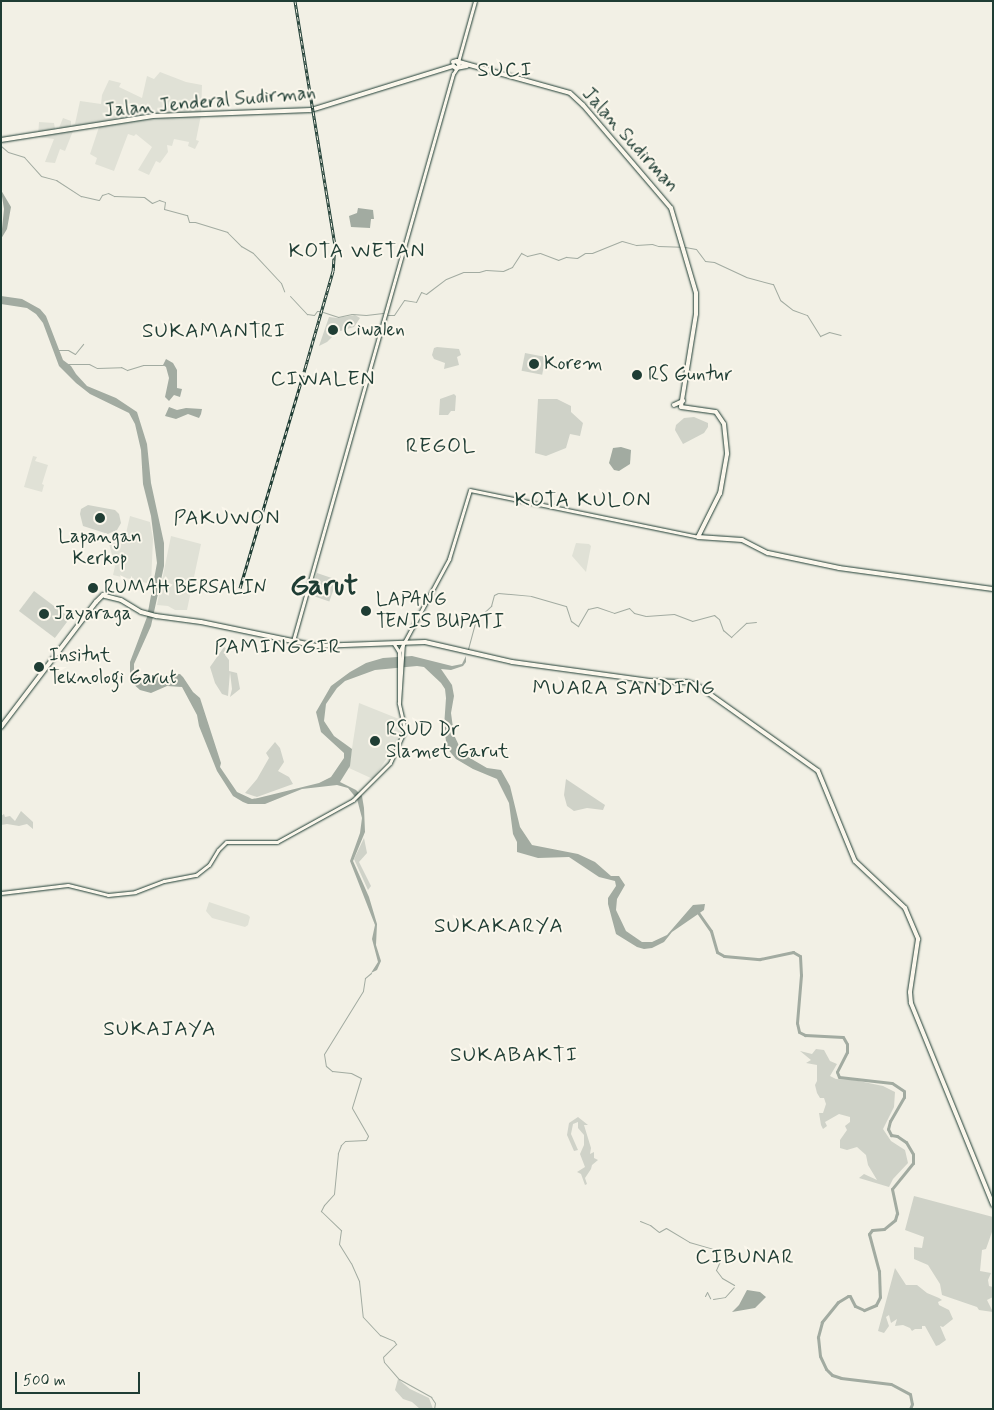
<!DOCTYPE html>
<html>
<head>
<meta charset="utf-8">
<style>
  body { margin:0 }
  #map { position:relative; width:994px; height:1410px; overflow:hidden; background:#f2f0e5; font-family:Mynerve,sans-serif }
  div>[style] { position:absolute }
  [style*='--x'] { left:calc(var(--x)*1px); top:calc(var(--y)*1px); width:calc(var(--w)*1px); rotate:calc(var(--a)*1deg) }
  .built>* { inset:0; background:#e0e1d6 }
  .green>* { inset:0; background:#cfd2c8; transform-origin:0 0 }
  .water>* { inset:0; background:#a2aba1 }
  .stream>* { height:1px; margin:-0.5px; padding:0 0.5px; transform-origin:0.5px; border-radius:0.5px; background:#a2aba1 }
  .river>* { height:3px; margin:-1.5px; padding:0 1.5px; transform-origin:1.5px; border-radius:1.5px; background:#a2aba1 }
  .roads { filter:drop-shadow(0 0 1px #1f3d34) drop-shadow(0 0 1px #1f3d34) }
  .secondary>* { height:3px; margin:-1.5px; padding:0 1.5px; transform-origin:1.5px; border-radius:1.5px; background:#fbf7ec }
  .primary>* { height:4px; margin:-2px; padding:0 2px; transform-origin:2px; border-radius:2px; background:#fbf7ec }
  .rail>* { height:3px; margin-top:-1.5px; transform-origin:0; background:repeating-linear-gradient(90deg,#fbf7ec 0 4px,#1f3d34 0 8px); box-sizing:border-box; border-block:1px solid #1f3d34 }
  .dots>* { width:14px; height:14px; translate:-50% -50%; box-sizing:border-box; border:2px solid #fbf7ec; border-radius:50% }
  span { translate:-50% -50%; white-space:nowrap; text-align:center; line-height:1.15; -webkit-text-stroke:4px #fbf7ec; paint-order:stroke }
  .street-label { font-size:19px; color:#1f3d34 }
  .poi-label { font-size:19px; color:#1f3d34 }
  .left { translate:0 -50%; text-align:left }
  .quarter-label { font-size:21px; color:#1f3d34; letter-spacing:1px }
  .town-label { font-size:29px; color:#1f3d34; font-weight:700 }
  .frame { position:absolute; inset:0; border:2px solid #1f3d34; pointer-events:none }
  .scale { position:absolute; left:15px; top:1372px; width:125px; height:22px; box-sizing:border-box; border:2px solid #1f3d34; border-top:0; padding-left:6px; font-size:15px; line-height:18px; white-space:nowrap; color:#1f3d34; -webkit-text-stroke:4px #fbf7ec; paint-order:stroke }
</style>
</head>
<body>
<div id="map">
  <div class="built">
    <i style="clip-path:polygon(160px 72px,186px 82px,202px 85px,201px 115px,196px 140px,199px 141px,195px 149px,188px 146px,189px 142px,174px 139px,172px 146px,167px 145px,168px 152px,160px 163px,156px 161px,149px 175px,138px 170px,152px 147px,136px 134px,134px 136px,128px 134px,114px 171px,95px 164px,97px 158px,90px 154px,99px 127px,73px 131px,65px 151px,60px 149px,55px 163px,45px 162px,54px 139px,38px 137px,39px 122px,54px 123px,55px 129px,59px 128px,63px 118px,71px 121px,71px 126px,75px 124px,80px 101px,101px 104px,102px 95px,109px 80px,121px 83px,119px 87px,142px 98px,147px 76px,154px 79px)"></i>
    <i style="clip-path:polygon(33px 456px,37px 457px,35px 461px,48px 465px,42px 484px,44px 485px,42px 492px,24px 487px)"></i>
    <i style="clip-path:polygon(130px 516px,150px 522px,153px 539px,151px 584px,113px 575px,115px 566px,109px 544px,114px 540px,124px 542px)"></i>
    <i style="clip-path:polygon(171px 536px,201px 544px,187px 610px,175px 610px,168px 606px,157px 605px)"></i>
    <i style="clip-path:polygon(576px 543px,589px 544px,591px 546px,586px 572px,572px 556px)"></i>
    <i style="clip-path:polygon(359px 703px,399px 719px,403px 727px,389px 755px,373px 779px,349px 768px)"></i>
    <i style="clip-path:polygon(209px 902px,248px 915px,250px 917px,248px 925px,245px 927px,212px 918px,206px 911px)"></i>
  </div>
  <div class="green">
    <i style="clip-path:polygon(355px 315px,360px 318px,354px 327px,337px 332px,327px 342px,319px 346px,329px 317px,337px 318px)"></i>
    <i style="clip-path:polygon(437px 347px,459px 349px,461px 355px,457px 357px,459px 365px,444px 369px,445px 363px,434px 359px,432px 355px,434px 348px)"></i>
    <i style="left:525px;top:353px;width:21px;height:18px;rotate:11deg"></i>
    <i style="clip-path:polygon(454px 394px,456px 396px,455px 411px,451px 411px,448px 415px,439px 415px,440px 399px)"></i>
    <i style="clip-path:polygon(538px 399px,557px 399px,571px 406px,571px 412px,583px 423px,580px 436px,570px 434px,566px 448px,546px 456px,535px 453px)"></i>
    <i style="clip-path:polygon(694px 417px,708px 423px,708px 427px,704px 433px,683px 444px,675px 430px,676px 425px,684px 418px)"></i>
    <i style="clip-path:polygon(88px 505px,115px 510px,119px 514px,121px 523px,117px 530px,108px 534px,83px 526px,80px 514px,81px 509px)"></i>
    <i style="left:317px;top:573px;width:21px;height:23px;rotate:19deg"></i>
    <i style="left:34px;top:591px;width:45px;height:25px;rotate:37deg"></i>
    <i style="clip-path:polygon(224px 647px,228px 650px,225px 655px,229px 660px,229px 671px,237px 673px,240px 689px,230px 697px,232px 689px,230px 672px,228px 696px,222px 694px,215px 683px,210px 667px)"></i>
    <i style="clip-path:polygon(275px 742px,280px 748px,284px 762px,278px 771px,289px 777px,293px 784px,257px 797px,245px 793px,257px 779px,269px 758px,266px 753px)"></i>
    <i style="clip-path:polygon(566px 779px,605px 805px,603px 810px,587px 808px,574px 811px,567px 806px,564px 795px)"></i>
    <i style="clip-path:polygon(21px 811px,33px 822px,33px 829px,27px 824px,19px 826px,7px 824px,1px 825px,1px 816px,4px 814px,5px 817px,10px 816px,15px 821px)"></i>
    <i style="clip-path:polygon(364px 838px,367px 853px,359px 862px,371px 886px,368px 890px,354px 859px)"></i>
    <i style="clip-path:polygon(816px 1049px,824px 1050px,830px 1061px,837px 1064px,830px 1076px,836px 1079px,854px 1080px,883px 1086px,895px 1092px,894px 1107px,883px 1129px,891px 1141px,905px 1150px,908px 1163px,893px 1179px,889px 1187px,859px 1178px,864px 1174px,877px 1180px,868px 1165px,866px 1155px,857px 1147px,847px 1150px,840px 1148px,840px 1140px,847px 1130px,845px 1126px,850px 1122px,850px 1117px,839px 1114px,825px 1122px,827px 1126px,823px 1129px,821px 1125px,819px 1113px,823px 1113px,826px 1104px,824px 1098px,820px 1098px,817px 1093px,815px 1085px,817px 1081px,817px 1065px,806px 1063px,811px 1060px,800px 1051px,812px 1054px)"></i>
    <i style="clip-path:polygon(578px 1117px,588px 1125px,584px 1125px,591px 1148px,590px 1154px,594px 1152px,594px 1158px,598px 1160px,592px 1165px,591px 1169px,585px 1178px,587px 1184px,585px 1185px,581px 1174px,577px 1172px,585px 1167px,580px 1154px,584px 1145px,584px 1135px,578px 1128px,578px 1122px,573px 1124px,571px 1134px,578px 1150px,574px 1151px,567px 1135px,569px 1123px)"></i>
    <i style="clip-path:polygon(914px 1196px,993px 1217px,993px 1229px,986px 1249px,982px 1250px,980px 1271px,991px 1273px,988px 1280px,989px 1286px,993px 1287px,993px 1297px,987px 1300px,993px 1312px,979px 1310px,977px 1307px,942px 1295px,940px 1284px,928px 1265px,914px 1259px,914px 1247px,922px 1248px,924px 1237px,905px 1230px)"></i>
    <i style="clip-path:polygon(895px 1268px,906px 1285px,917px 1285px,927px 1293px,939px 1298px,942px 1300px,938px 1302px,939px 1305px,949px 1310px,953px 1319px,943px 1327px,940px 1326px,946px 1340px,939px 1345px,936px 1346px,925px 1326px,922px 1326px,922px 1329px,915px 1329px,912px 1331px,910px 1328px,903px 1325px,895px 1326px,897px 1319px,891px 1323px,889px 1315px,886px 1317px,889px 1326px,884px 1333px,878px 1331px)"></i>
    <i style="clip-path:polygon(398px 1379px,410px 1389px,429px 1398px,433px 1409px,420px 1409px,412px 1402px,403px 1399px,395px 1390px)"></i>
  </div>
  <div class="water">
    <i style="clip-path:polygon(1px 190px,11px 207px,7px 229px,1px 239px,4px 209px)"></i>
    <i style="clip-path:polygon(358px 208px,373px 210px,374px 219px,371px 219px,370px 228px,351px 227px,349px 216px,357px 213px)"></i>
    <i style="clip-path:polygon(1px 296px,22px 299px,40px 309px,46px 316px,63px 360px,71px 366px,76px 374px,87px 386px,116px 398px,137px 412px,147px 444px,151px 483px,164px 543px,164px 566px,151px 626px,134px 664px,134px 671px,139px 679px,180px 674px,183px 677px,193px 692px,200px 698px,221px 763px,220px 767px,237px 792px,252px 799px,258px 798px,319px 783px,331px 777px,344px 758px,344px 753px,321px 732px,316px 712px,331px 686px,350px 672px,366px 663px,383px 658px,412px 656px,452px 666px,462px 664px,466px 656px,466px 662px,463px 666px,451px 670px,441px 669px,452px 685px,454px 696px,451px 713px,454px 735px,463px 754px,487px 768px,501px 770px,510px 786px,520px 827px,532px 845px,578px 854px,595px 862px,611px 876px,619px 876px,625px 885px,617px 899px,616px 910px,626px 931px,642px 942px,652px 942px,667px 935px,693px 905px,705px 904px,704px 910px,672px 932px,664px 942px,652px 948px,644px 949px,637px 947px,616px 934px,608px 904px,608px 898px,616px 886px,615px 881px,599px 877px,569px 857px,538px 858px,517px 852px,517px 842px,513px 834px,509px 803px,497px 779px,473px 769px,456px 759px,447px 748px,444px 727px,446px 698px,445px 689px,441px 683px,424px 667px,417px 666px,375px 670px,345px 681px,337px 688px,326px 704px,324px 721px,334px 736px,352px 749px,350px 766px,340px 782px,356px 790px,362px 796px,364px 808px,365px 832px,353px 861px,369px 897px,377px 924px,376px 945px,381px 961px,377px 970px,371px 973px,378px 962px,372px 939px,375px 925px,350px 861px,360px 833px,362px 818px,357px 799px,348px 788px,337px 785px,302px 789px,265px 804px,248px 804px,243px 802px,233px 796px,217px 771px,199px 726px,197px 715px,182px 687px,167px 686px,151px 693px,140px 690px,130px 681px,130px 662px,147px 617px,157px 563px,151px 516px,143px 484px,141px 450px,135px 424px,129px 413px,90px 394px,76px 383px,59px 366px,43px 323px,36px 314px,27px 308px,1px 304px)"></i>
    <i style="clip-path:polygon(166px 359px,173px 363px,177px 370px,177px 388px,182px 389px,180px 397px,174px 395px,169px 401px,165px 397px,169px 378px,166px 367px,163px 365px)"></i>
    <i style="clip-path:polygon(169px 407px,177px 410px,186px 408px,202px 409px,201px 414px,199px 418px,188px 414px,176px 419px,165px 416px)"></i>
    <i style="clip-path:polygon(621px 447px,631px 450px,630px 464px,619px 471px,614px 470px,609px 463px,613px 448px)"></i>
    <i style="clip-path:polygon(747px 1290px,760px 1292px,766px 1297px,755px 1308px,732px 1312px,739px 1305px)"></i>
  </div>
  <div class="stream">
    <i style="--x:1;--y:146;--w:9;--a:41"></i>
    <i style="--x:8;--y:152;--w:17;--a:17"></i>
    <i style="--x:24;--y:157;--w:25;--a:48"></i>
    <i style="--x:41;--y:176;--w:16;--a:15"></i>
    <i style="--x:56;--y:180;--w:30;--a:33"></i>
    <i style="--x:81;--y:196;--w:18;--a:13"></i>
    <i style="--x:99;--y:200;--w:6;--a:-59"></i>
    <i style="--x:102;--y:195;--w:6;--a:-18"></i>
    <i style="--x:108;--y:193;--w:7;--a:27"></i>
    <i style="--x:114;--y:196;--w:30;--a:2"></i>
    <i style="--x:144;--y:197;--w:10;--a:37"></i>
    <i style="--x:152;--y:203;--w:8;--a:-23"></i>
    <i style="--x:159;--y:200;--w:6;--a:18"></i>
    <i style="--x:165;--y:202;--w:7;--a:98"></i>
    <i style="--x:164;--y:209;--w:24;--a:15"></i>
    <i style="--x:187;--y:215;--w:7;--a:74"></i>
    <i style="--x:189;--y:222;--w:6;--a:0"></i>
    <i style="--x:195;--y:222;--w:34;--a:17"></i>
    <i style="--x:227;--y:232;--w:20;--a:45"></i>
    <i style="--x:241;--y:246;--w:14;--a:30"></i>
    <i style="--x:253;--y:253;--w:41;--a:47"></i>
    <i style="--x:281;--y:283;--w:9;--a:69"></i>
    <i style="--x:685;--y:247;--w:11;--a:10"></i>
    <i style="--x:696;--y:249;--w:15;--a:53"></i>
    <i style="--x:705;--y:261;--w:9;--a:6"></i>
    <i style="--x:714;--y:262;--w:35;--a:25"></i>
    <i style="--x:746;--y:277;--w:28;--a:15"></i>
    <i style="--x:773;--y:284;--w:17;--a:66"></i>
    <i style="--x:780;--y:300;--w:16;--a:38"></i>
    <i style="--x:793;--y:310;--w:15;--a:20"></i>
    <i style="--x:807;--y:315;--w:25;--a:58"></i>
    <i style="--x:820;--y:336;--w:10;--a:-24"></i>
    <i style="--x:829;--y:332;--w:12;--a:14"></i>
    <i style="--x:290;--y:296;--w:25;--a:47"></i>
    <i style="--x:307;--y:314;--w:7;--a:8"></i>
    <i style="--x:314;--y:315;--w:5;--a:-53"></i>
    <i style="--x:317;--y:311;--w:3;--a:0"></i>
    <i style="--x:323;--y:312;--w:16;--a:18"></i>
    <i style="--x:338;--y:317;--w:14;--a:-12"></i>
    <i style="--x:352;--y:314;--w:14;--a:4"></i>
    <i style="--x:366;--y:315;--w:17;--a:-7"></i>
    <i style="--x:388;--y:315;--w:6;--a:0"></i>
    <i style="--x:394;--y:315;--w:18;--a:-56"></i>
    <i style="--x:404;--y:300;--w:12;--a:9"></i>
    <i style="--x:416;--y:302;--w:11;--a:-63"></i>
    <i style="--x:421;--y:292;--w:5;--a:22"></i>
    <i style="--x:426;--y:294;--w:25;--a:-37"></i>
    <i style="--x:446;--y:279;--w:18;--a:-22"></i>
    <i style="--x:463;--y:272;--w:16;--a:0"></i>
    <i style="--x:479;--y:272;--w:7;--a:-16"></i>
    <i style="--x:486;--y:270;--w:17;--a:3"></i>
    <i style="--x:503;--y:271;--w:10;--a:-24"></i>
    <i style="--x:512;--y:267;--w:17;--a:-57"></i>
    <i style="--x:521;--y:253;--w:7;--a:27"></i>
    <i style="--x:527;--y:256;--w:13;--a:-13"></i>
    <i style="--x:540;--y:253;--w:19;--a:21"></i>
    <i style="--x:558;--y:260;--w:9;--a:-21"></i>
    <i style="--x:566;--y:257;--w:11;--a:5"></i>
    <i style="--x:577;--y:258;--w:9;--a:-32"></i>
    <i style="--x:585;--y:253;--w:7;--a:0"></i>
    <i style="--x:592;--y:253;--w:32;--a:-22"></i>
    <i style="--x:622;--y:241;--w:15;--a:16"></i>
    <i style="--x:636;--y:245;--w:16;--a:-4"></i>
    <i style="--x:652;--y:244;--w:6;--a:18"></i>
    <i style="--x:658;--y:246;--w:23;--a:2"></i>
    <i style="--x:58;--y:350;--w:10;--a:0"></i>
    <i style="--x:68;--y:350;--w:8;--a:30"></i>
    <i style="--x:75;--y:354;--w:13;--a:-51"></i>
    <i style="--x:67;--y:364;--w:22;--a:0"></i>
    <i style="--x:89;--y:364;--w:9;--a:27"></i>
    <i style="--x:97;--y:368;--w:24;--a:-2"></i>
    <i style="--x:121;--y:367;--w:7;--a:27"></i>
    <i style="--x:127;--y:370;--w:17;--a:-17"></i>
    <i style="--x:143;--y:365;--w:20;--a:0"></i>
    <i style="--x:468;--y:649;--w:30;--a:-75"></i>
    <i style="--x:476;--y:620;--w:21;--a:-43"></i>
    <i style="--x:491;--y:606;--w:11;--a:-75"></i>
    <i style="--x:494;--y:595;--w:4;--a:-27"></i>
    <i style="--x:498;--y:593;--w:33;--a:5"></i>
    <i style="--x:531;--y:596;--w:36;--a:16"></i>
    <i style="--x:566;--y:606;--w:16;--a:72"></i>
    <i style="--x:571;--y:621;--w:9;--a:36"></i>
    <i style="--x:578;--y:626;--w:20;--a:-60"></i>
    <i style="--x:588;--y:609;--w:9;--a:-13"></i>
    <i style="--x:597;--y:607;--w:18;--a:19"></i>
    <i style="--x:614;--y:613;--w:16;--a:-18"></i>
    <i style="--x:629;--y:608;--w:7;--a:45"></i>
    <i style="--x:634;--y:613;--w:12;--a:14"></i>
    <i style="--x:646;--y:616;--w:28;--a:-4"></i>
    <i style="--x:674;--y:614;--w:19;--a:21"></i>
    <i style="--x:692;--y:621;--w:23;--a:-15"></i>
    <i style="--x:714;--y:615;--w:6;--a:39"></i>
    <i style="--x:719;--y:619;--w:12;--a:70"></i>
    <i style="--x:723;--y:630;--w:11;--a:41"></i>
    <i style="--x:731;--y:637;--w:21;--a:-43"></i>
    <i style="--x:746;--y:623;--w:10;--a:-6"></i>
    <i style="--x:371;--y:973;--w:8;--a:140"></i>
    <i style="--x:365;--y:978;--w:13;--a:99"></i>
    <i style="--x:363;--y:991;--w:74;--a:121.8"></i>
    <i style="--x:324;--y:1054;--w:12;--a:81"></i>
    <i style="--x:326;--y:1066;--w:8;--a:40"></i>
    <i style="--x:332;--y:1071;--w:19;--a:6"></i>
    <i style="--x:351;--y:1073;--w:11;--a:27"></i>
    <i style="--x:361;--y:1078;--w:31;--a:107"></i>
    <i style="--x:352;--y:1108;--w:32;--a:60"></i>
    <i style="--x:368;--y:1136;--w:4;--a:117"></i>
    <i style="--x:366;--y:1140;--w:21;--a:177"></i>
    <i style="--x:345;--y:1141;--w:6;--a:135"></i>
    <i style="--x:341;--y:1145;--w:9;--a:111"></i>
    <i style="--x:338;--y:1153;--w:41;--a:95.6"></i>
    <i style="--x:334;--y:1194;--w:15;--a:132"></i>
    <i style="--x:324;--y:1205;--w:7;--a:117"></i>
    <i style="--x:321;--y:1211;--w:28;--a:44"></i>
    <i style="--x:341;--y:1230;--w:14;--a:98"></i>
    <i style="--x:339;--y:1244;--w:22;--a:58"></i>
    <i style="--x:351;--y:1263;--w:20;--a:66"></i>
    <i style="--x:359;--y:1281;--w:36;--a:84"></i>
    <i style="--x:363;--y:1317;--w:25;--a:47"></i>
    <i style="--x:380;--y:1335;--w:15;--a:23"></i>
    <i style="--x:394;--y:1341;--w:4;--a:56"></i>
    <i style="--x:396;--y:1344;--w:18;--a:135"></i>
    <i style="--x:383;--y:1357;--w:5;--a:79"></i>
    <i style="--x:384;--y:1362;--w:23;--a:49"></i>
    <i style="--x:399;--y:1379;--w:37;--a:29"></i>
    <i style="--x:431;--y:1397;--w:7;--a:56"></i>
    <i style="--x:435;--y:1403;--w:6;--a:99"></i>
    <i style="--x:640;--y:1221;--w:11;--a:22"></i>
    <i style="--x:650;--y:1225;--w:11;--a:38"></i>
    <i style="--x:659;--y:1232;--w:8;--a:-30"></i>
    <i style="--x:666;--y:1228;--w:27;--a:31"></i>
    <i style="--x:689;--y:1242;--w:25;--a:16"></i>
    <i style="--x:713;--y:1249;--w:8;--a:50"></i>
    <i style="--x:718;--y:1255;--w:4;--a:104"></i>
    <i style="--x:717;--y:1259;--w:4;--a:34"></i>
    <i style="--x:720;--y:1261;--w:10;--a:114"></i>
    <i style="--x:716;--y:1270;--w:10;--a:53"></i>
    <i style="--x:722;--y:1278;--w:14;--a:30"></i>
    <i style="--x:705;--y:1296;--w:4;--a:-63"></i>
    <i style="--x:707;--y:1292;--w:7;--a:63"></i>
    <i style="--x:713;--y:1299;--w:12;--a:-9"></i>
    <i style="--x:725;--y:1297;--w:13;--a:-48"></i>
  </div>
  <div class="river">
    <i style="--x:697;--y:911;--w:24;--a:55"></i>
    <i style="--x:711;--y:931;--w:22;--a:74"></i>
    <i style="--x:717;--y:952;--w:8;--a:30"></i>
    <i style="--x:724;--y:956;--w:36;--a:5"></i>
    <i style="--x:760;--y:959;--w:34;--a:-12"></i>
    <i style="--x:793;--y:952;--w:8;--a:30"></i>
    <i style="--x:800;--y:956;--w:19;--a:87"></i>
    <i style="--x:801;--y:975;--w:48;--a:94.8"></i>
    <i style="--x:797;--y:1023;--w:9;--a:77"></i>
    <i style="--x:799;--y:1032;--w:7;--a:27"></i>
    <i style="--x:805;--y:1035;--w:38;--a:3"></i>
    <i style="--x:843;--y:1037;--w:8;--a:60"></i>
    <i style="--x:847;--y:1044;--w:8;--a:90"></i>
    <i style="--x:847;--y:1052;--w:22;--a:117"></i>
    <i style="--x:837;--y:1072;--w:5;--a:68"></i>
    <i style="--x:839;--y:1077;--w:53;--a:6.5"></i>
    <i style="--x:892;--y:1083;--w:14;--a:34"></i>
    <i style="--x:904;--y:1091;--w:6;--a:90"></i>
    <i style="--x:904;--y:1097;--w:28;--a:120"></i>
    <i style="--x:890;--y:1121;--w:8;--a:104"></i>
    <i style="--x:888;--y:1129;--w:7;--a:63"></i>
    <i style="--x:891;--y:1135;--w:6;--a:9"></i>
    <i style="--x:897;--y:1136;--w:11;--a:34"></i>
    <i style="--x:906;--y:1142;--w:14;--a:60"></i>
    <i style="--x:913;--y:1154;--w:9;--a:90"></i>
    <i style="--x:913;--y:1163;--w:33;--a:129"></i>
    <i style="--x:892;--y:1189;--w:25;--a:78"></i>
    <i style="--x:897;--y:1213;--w:7;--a:106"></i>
    <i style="--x:895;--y:1220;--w:14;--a:141"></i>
    <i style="--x:884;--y:1229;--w:12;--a:175"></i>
    <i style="--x:872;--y:1230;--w:5;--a:127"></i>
    <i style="--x:869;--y:1234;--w:38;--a:75"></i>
    <i style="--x:879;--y:1271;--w:26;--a:88"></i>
    <i style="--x:880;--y:1297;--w:9;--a:117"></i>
    <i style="--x:876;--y:1305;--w:13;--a:157"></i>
    <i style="--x:864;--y:1310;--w:10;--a:-156"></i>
    <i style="--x:855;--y:1306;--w:11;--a:-117"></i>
    <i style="--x:850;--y:1296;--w:2;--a:180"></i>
    <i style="--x:848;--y:1296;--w:12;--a:149"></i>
    <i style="--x:838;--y:1302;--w:26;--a:129"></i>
    <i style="--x:822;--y:1322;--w:16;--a:105"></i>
    <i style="--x:818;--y:1337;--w:19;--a:84"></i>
    <i style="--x:820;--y:1356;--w:14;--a:65"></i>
    <i style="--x:826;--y:1369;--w:8;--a:45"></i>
    <i style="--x:832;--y:1375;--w:9;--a:18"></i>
    <i style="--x:841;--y:1378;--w:50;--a:6.8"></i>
    <i style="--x:891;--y:1384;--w:21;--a:28"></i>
    <i style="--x:910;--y:1394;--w:10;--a:79"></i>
    <i style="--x:912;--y:1404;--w:5;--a:112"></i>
  </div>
  <div class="roads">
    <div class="secondary">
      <i style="--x:458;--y:62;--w:63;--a:-74.4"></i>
      <i style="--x:293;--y:641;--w:589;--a:-74.24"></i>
      <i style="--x:453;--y:74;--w:7;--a:-56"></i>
      <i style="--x:394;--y:644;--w:9;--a:58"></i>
      <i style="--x:399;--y:652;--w:50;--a:90"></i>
      <i style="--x:399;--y:652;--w:106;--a:-61.7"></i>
      <i style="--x:449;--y:559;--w:72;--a:-73.1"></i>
      <i style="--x:470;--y:490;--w:233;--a:11.6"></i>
      <i style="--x:1;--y:893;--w:67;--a:-6.8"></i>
      <i style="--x:68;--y:885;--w:41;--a:14"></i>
      <i style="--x:108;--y:895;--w:27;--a:-6"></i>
      <i style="--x:135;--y:892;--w:31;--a:-21"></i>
      <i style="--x:164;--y:881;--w:33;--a:-11"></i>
      <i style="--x:196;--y:875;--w:16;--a:-38"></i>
      <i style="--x:209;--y:865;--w:17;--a:-59"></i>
      <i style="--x:218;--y:850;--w:11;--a:-45"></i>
      <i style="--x:226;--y:842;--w:51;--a:0"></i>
      <i style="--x:277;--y:842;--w:87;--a:-28.9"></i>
      <i style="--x:353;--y:800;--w:52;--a:-45"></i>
      <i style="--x:390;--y:763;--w:36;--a:-66"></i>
      <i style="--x:405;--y:730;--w:28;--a:-103"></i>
      <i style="--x:399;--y:703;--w:60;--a:-86.2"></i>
    </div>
    <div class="primary">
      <i style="--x:453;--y:62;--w:4;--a:-14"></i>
      <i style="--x:457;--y:61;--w:4;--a:63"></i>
      <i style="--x:459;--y:62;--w:115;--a:15.6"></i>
      <i style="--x:570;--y:93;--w:18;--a:43"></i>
      <i style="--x:583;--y:105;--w:135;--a:49.5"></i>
      <i style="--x:671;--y:208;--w:89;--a:73.6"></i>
      <i style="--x:696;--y:293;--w:21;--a:90"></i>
      <i style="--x:696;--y:314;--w:94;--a:99.2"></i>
      <i style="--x:681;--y:407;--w:35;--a:8"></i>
      <i style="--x:716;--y:412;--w:14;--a:56"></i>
      <i style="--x:724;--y:424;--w:30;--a:84"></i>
      <i style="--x:727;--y:454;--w:40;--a:100"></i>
      <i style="--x:720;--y:493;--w:49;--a:116.6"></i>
      <i style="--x:698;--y:537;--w:44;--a:3.9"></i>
      <i style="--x:742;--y:540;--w:29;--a:27"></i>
      <i style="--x:768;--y:553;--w:73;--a:11.9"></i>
      <i style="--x:839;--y:568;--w:155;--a:7.8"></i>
      <i style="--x:453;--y:66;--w:4;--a:34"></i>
      <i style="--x:456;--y:68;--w:11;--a:-10"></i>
      <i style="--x:1;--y:140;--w:154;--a:-9"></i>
      <i style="--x:153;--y:116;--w:158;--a:-2.2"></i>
      <i style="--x:311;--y:110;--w:149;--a:-17.2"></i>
      <i style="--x:674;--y:405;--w:10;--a:-24"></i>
      <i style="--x:105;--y:596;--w:16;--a:14"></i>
      <i style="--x:121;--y:600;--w:23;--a:31"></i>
      <i style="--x:141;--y:612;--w:16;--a:15"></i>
      <i style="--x:156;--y:616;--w:45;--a:7.6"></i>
      <i style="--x:201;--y:622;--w:118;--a:11.7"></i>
      <i style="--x:317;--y:646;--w:108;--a:-2.1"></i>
      <i style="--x:425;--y:642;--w:89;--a:12.9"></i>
      <i style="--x:512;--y:662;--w:139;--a:7.8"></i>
      <i style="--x:650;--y:681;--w:37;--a:2"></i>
      <i style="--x:687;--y:682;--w:10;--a:17"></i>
      <i style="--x:697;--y:685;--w:148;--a:35.4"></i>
      <i style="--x:818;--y:771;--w:97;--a:67.7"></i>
      <i style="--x:855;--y:861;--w:69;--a:43.2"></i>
      <i style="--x:905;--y:908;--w:34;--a:67"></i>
      <i style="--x:918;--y:939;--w:54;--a:98.6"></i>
      <i style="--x:910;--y:992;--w:11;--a:85"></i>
      <i style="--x:911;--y:1003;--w:218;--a:67.9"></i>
      <i style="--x:1;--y:727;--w:157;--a:-52.8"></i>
      <i style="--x:96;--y:602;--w:10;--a:-45"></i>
      <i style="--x:103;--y:595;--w:3;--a:18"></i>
    </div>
  </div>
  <div class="rail">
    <i style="--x:295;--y:1;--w:246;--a:80.7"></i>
    <i style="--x:335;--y:244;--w:27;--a:94"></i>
    <i style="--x:333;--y:271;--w:105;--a:106"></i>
    <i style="--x:240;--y:588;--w:222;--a:-73.5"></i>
  </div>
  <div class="dots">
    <i style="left:333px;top:330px;background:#1f3d34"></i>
    <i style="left:534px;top:364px;background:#1f3d34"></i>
    <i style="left:637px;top:375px;background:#1f3d34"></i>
    <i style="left:100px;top:518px;background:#1f3d34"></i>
    <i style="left:93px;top:588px;background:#1f3d34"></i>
    <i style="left:366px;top:611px;background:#1f3d34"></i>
    <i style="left:44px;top:614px;background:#1f3d34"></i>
    <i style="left:39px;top:667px;background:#1f3d34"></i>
    <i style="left:375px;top:741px;background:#1f3d34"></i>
  </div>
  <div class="street-label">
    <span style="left:210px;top:102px;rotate:-5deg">Jalan Jenderal Sudirman</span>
    <span style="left:630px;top:140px;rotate:48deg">Jalan Sudirman</span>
  </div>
  <div class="poi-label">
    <span class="left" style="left:343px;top:330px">Ciwalen</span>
    <span class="left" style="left:544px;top:364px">Korem</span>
    <span class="left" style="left:648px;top:375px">RS Guntur</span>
    <span style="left:100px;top:548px">Lapangan<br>Kerkop</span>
    <span class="left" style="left:104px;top:588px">RUMAH BERSALIN</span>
    <span class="left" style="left:376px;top:611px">LAPANG<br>TENIS BUPATI</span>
    <span class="left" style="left:54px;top:614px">Jayaraga</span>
    <span class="left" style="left:49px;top:667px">Insitut<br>Teknologi Garut</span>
    <span class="left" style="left:386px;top:741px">RSUD Dr<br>Slamet Garut</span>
  </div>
  <div class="quarter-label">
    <span style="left:505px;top:70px">SUCI</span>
    <span style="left:357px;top:251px">KOTA WETAN</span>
    <span style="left:214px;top:331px">SUKAMANTRI</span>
    <span style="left:323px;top:379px">CIWALEN</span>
    <span style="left:441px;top:446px">REGOL</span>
    <span style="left:583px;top:500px">KOTA KULON</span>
    <span style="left:227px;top:518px">PAKUWON</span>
    <span style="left:278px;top:647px">PAMINGGIR</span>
    <span style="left:624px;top:688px">MUARA SANDING</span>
    <span style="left:499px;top:926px">SUKAKARYA</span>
    <span style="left:160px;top:1029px">SUKAJAYA</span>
    <span style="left:514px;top:1055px">SUKABAKTI</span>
    <span style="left:745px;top:1257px">CIBUNAR</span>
  </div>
  <div class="town-label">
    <span style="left:324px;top:587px">Garut</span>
  </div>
  <div class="frame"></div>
  <div class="scale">500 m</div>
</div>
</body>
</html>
